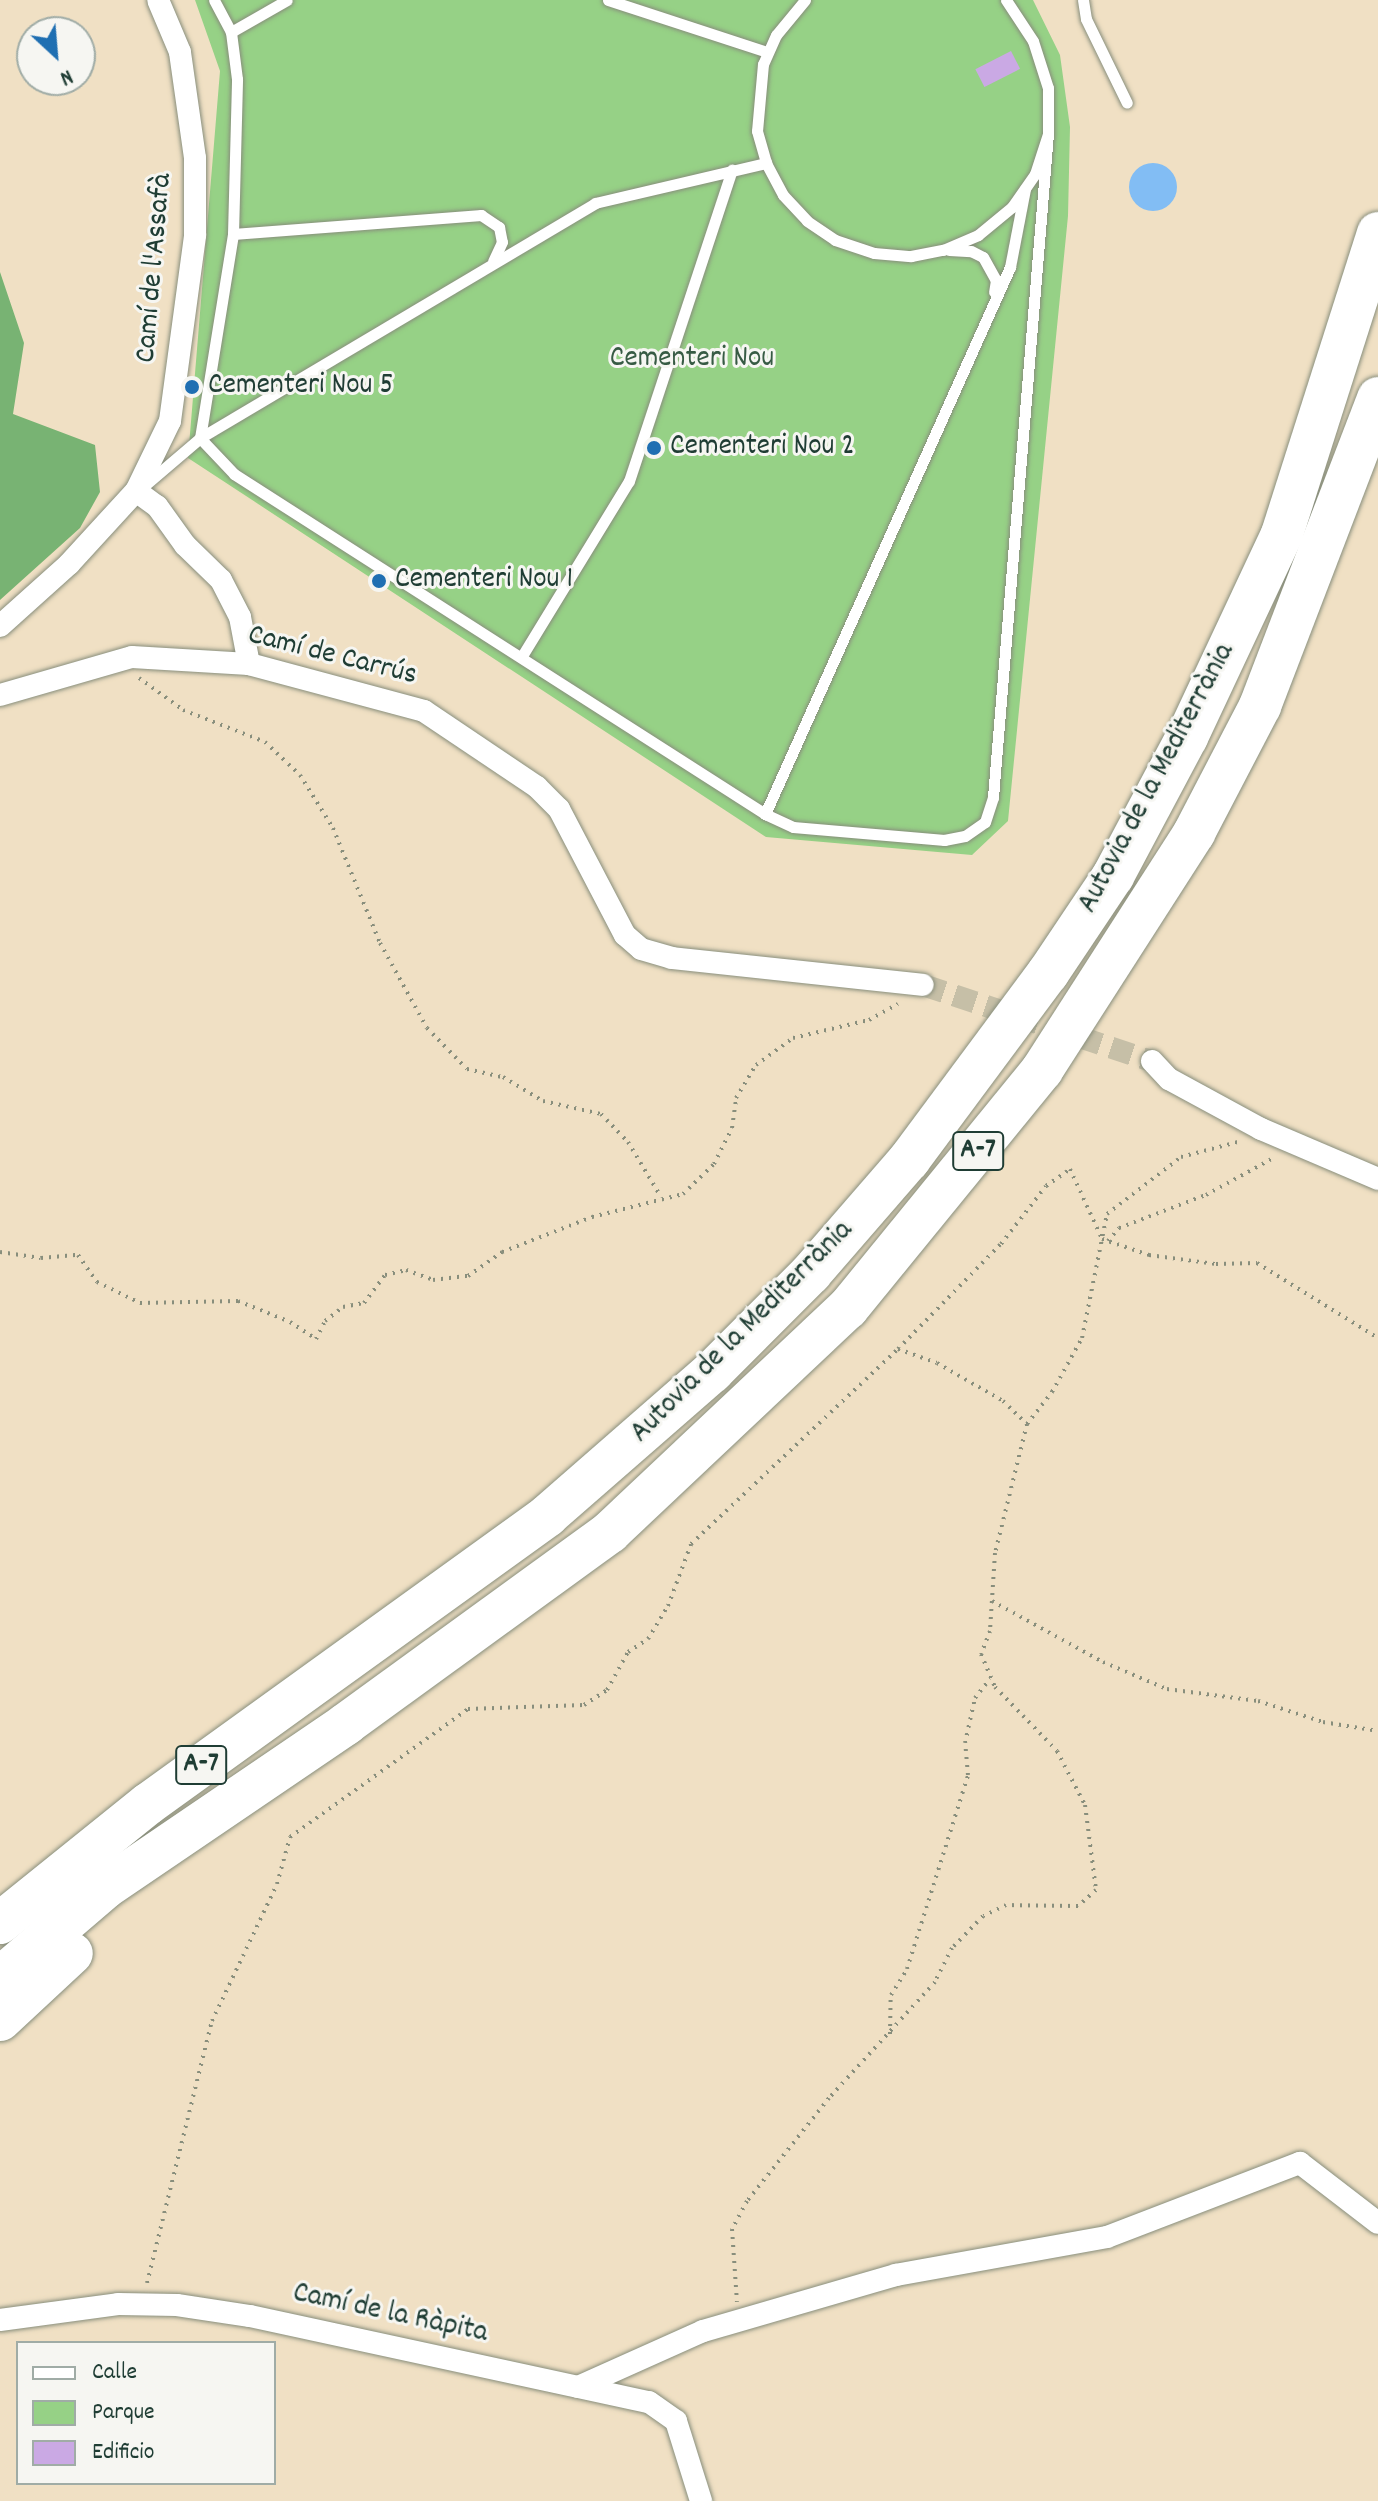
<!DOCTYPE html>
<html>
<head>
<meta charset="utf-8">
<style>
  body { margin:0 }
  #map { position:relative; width:1378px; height:2501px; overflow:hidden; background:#f0e0c4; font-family:Dekko,sans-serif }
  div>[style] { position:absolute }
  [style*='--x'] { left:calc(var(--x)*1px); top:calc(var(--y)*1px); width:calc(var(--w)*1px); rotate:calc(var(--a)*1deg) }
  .green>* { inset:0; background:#96d186 }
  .forest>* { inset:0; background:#78b373 }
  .water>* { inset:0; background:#82bdf4 }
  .round { border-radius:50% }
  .building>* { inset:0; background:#caa9e4; transform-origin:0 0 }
  .street-tunnel>* { height:22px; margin-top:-11px; transform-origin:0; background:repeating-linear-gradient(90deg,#c6bfa7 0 22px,transparent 0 33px) }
  .path>* { height:4px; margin-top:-2px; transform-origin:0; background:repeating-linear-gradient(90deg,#888e7c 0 2px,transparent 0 8px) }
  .roads { filter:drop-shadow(0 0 2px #888e7c) drop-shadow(0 0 2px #888e7c) }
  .lane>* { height:11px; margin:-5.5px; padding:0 5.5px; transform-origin:5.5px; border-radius:5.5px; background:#fff }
  .street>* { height:22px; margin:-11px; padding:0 11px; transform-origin:11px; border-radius:11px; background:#fff }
  .highway>* { height:42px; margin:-21px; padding:0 21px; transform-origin:21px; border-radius:21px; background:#fff }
  .dots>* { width:22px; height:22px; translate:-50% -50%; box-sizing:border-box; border:4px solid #f6f6f2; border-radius:50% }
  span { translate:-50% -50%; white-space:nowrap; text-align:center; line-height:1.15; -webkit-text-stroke:6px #f6f6f2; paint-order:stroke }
  .shield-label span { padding:2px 6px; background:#f6f6f2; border:2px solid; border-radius:6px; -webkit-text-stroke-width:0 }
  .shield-label { font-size:28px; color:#1f3d34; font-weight:700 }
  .street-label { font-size:30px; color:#1f3d34 }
  .park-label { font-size:30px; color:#375b44 }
  .poi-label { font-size:30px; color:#1f3d34 }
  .left { translate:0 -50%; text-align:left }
  .legend { position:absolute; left:16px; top:2341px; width:260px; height:144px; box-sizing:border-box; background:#f6f6f2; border:2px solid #a0aca6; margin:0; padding:10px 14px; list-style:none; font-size:24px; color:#1f3d34 }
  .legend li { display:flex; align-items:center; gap:16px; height:40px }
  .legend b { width:40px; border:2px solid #a0aca6 }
  .north { position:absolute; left:16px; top:16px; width:80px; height:80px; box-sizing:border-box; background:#f6f6f2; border:2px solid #a0aca6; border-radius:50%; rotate:154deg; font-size:22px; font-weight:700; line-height:32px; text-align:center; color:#1f3d34 }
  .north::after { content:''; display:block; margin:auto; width:28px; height:36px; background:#1f6fb2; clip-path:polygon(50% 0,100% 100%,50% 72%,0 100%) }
</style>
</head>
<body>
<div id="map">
  <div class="green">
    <i style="clip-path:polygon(195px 0,1033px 0,1060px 55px,1070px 127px,1068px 216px,1008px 821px,972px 855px,766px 837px,188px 458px,220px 71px)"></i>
  </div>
  <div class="forest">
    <i style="clip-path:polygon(0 272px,24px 343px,13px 414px,95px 445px,100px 492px,80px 528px,0 600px)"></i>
  </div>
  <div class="water">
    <i class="round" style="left:1129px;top:163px;width:48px;height:48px"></i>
  </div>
  <div class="building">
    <i style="left:1011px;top:51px;width:20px;height:40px;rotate:63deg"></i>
  </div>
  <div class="street-tunnel">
    <i style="--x:923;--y:985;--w:241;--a:18.4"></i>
  </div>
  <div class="path">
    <i style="--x:139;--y:678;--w:54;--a:36"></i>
    <i style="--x:183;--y:710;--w:88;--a:21.3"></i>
    <i style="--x:265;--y:742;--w:48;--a:43.3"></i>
    <i style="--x:300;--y:775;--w:62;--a:58.1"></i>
    <i style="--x:333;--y:828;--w:124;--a:67.8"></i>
    <i style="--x:380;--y:943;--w:97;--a:61.1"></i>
    <i style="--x:427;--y:1028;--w:57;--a:45.7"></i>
    <i style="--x:467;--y:1069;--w:37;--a:13"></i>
    <i style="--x:503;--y:1077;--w:47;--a:31"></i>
    <i style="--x:543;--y:1101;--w:59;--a:12.6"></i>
    <i style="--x:601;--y:1114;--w:39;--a:46"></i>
    <i style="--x:628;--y:1142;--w:64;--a:59"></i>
    <i style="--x:1108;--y:1241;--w:17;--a:-50"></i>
    <i style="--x:1119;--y:1228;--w:93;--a:-20.8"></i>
    <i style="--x:1206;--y:1195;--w:79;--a:-28.8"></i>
    <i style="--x:0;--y:1252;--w:41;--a:8.3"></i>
    <i style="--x:41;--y:1258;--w:37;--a:-5"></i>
    <i style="--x:78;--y:1255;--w:33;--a:55"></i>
    <i style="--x:97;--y:1282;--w:48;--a:26"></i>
    <i style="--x:140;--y:1303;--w:98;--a:-1.2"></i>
    <i style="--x:238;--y:1301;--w:56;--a:22"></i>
    <i style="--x:290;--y:1322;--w:31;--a:33"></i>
    <i style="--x:316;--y:1339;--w:20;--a:-63"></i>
    <i style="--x:325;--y:1321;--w:23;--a:-38"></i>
    <i style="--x:343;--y:1307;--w:21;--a:-11"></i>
    <i style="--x:364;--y:1303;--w:35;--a:-53"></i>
    <i style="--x:385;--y:1275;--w:22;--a:-13"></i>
    <i style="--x:406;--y:1270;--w:29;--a:20"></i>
    <i style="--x:433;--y:1280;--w:35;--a:-7"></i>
    <i style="--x:468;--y:1276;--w:42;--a:-35.2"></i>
    <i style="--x:502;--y:1252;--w:97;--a:-21.3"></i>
    <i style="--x:592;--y:1217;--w:94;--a:-14.2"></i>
    <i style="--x:683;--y:1194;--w:43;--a:-44.1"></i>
    <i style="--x:714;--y:1164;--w:40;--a:-63.4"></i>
    <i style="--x:732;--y:1128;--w:30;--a:-82"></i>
    <i style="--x:736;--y:1098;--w:39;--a:-59"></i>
    <i style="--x:756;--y:1065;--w:46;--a:-36.1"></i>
    <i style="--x:793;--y:1038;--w:78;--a:-13.3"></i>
    <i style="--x:869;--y:1020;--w:33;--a:-29"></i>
    <i style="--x:898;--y:1349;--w:147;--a:-45.6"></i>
    <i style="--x:1001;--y:1244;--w:73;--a:-52.2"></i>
    <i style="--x:1046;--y:1186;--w:29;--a:-35"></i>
    <i style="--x:1070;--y:1169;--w:77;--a:65.4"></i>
    <i style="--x:1102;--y:1239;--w:50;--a:18.8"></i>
    <i style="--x:1149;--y:1255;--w:68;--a:7.7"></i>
    <i style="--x:1216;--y:1264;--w:41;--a:-1.4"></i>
    <i style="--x:1257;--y:1263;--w:142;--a:31.8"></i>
    <i style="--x:1027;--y:1424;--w:41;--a:-52"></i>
    <i style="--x:1052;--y:1392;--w:62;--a:-60.9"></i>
    <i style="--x:1082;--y:1338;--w:126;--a:-78.6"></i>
    <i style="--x:1107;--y:1214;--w:93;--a:-37.6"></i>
    <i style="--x:1181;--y:1157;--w:62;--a:-14.9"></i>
    <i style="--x:992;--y:1601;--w:127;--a:28.8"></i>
    <i style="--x:1103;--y:1662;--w:69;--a:22.9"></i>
    <i style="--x:1167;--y:1689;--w:92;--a:7.5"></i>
    <i style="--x:1258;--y:1701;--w:68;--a:17.9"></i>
    <i style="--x:1323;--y:1722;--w:56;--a:9.3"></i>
    <i style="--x:890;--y:2034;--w:39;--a:-89"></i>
    <i style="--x:891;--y:1995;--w:31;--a:-58"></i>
    <i style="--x:907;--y:1969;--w:203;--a:-72.5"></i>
    <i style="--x:968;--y:1775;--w:32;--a:-95"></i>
    <i style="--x:965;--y:1743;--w:46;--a:-77.5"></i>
    <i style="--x:975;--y:1698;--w:24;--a:-52"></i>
    <i style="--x:147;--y:2283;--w:270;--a:-76.1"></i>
    <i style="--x:212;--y:2021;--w:152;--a:-64.6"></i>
    <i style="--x:277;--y:1884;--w:49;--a:-74.5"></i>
    <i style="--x:290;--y:1837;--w:219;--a:-35.7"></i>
    <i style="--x:468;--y:1709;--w:116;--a:-2"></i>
    <i style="--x:584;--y:1705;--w:27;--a:-33"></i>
    <i style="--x:607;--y:1690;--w:43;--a:-61.1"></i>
    <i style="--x:628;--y:1652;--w:24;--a:-33"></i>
    <i style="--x:648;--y:1639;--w:39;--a:-59"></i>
    <i style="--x:668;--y:1606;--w:66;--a:-69.6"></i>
    <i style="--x:691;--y:1544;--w:284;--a:-43.3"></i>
    <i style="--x:898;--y:1349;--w:41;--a:19.7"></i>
    <i style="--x:937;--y:1363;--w:76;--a:29.9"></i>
    <i style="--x:1003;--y:1401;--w:33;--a:44"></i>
    <i style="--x:1027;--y:1424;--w:133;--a:103.9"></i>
    <i style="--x:995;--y:1553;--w:78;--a:93.7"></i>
    <i style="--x:990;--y:1631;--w:25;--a:111"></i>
    <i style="--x:981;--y:1654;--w:36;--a:67"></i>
    <i style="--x:995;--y:1687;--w:89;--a:45.9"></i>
    <i style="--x:1057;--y:1751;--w:61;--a:62.6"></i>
    <i style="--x:1085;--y:1805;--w:86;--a:82.6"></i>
    <i style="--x:1096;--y:1890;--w:24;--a:138"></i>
    <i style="--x:1078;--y:1906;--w:72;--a:-179.2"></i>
    <i style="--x:1006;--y:1905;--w:25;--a:154"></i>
    <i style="--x:983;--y:1916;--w:45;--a:134.1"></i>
    <i style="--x:952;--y:1948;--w:38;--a:117"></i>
    <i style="--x:935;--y:1982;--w:157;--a:132.4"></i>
    <i style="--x:829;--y:2098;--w:132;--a:128.5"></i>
    <i style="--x:747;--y:2201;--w:32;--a:118"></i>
    <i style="--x:732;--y:2229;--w:73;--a:86.1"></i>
  </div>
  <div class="roads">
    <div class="lane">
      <i style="--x:608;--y:0;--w:167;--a:18.1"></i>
      <i style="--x:805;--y:0;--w:45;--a:129.6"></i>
      <i style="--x:776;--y:35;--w:32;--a:114"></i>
      <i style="--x:763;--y:64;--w:67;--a:95.1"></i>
      <i style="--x:757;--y:131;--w:33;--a:74"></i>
      <i style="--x:766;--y:163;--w:36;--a:62"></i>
      <i style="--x:783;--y:195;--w:35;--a:47"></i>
      <i style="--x:807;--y:221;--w:34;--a:34"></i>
      <i style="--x:835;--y:240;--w:41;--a:18.4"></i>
      <i style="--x:874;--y:253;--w:37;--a:5"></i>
      <i style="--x:911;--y:256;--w:33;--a:-11"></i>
      <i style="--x:943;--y:250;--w:38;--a:-23"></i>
      <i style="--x:978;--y:235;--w:44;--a:-39.5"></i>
      <i style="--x:1012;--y:207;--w:40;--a:-55.1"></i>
      <i style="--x:1035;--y:174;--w:42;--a:-72"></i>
      <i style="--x:1048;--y:134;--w:46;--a:-90"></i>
      <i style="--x:1048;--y:88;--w:49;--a:-107.7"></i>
      <i style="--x:1033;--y:41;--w:49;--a:-123.4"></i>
      <i style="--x:1083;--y:0;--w:19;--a:81"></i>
      <i style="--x:1086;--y:19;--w:93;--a:64"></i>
      <i style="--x:231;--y:32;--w:64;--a:-29.7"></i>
      <i style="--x:233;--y:234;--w:249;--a:-4.4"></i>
      <i style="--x:481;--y:215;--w:22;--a:34"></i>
      <i style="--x:499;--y:227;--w:15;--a:79"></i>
      <i style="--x:502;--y:242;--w:21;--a:115"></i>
      <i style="--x:949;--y:250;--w:22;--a:3"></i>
      <i style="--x:971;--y:251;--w:13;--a:27"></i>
      <i style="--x:983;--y:257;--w:26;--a:61"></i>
      <i style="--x:996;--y:280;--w:12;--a:99"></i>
      <i style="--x:200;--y:438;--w:50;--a:46.6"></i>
      <i style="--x:234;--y:474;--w:631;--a:32.63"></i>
      <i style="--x:765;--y:814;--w:31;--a:25"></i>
      <i style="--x:793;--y:827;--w:152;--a:4.9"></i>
      <i style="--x:944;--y:840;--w:21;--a:-11"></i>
      <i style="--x:965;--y:836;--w:24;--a:-35"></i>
      <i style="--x:985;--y:822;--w:26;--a:-72"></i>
      <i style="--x:993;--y:797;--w:665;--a:-85.26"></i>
      <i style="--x:200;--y:438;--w:207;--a:-80.8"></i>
      <i style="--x:233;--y:234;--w:155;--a:-88.5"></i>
      <i style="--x:237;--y:79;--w:47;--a:-97.3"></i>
      <i style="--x:231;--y:32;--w:36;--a:-118"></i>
      <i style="--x:145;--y:485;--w:72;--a:-40.5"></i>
      <i style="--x:200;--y:438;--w:460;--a:-30.7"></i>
      <i style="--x:595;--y:203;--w:176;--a:-13.2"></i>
      <i style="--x:522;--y:656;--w:205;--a:-58.6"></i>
      <i style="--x:629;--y:481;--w:328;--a:-71.7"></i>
      <i style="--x:765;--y:814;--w:599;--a:-65.87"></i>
      <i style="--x:1010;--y:267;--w:79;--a:-79.1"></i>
    </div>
    <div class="street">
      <i style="--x:136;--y:491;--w:26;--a:36"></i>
      <i style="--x:157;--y:506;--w:48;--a:54.3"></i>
      <i style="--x:185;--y:545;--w:50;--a:44.2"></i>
      <i style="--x:221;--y:580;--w:42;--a:62.8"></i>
      <i style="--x:240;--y:617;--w:48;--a:79.2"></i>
      <i style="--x:0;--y:626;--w:93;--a:-41.9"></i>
      <i style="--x:69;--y:564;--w:99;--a:-47.5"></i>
      <i style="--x:136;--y:491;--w:78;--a:-64.1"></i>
      <i style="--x:170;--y:421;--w:188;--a:-82.3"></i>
      <i style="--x:195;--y:235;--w:77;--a:-90"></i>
      <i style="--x:195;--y:158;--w:107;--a:-98.1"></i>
      <i style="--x:180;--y:52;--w:56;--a:-112.9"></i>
      <i style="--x:0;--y:695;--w:137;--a:-16.1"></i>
      <i style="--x:132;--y:657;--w:117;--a:3.4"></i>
      <i style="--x:249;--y:664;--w:181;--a:15"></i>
      <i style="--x:424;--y:711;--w:136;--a:33.9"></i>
      <i style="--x:537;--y:787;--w:31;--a:45"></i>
      <i style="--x:559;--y:809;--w:142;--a:62.4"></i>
      <i style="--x:625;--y:935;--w:21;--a:41"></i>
      <i style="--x:641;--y:949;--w:32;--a:16"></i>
      <i style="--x:672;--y:958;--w:252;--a:6.1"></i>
      <i style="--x:1152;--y:1061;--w:25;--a:47"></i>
      <i style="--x:1169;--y:1079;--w:105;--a:28.5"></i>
      <i style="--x:1261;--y:1129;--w:127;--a:23.1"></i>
      <i style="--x:0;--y:2320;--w:119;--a:-7.7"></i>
      <i style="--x:118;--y:2304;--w:59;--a:1"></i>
      <i style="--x:177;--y:2305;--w:74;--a:8.6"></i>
      <i style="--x:250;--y:2316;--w:408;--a:12.2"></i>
      <i style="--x:649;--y:2402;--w:33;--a:35"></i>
      <i style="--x:676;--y:2421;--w:84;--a:72.6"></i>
      <i style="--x:578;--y:2387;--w:137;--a:-24.1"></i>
      <i style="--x:703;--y:2331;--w:201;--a:-16.2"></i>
      <i style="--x:896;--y:2275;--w:214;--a:-10.2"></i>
      <i style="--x:1107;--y:2237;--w:207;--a:-21"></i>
      <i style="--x:1300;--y:2163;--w:98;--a:37.6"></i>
    </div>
    <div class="highway">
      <i style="--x:0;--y:1923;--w:190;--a:-38.8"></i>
      <i style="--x:148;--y:1804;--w:493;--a:-35.8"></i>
      <i style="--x:548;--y:1515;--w:218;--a:-41.1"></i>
      <i style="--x:712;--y:1372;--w:140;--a:-45"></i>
      <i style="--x:811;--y:1273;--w:150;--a:-49.1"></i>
      <i style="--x:909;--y:1160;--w:233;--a:-53.4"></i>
      <i style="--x:1048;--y:973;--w:117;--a:-56.2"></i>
      <i style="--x:1113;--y:876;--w:157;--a:-62"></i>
      <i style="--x:1187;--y:737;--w:224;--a:-64.9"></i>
      <i style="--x:1282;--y:534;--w:316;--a:-72.3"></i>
      <i style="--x:0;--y:1978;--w:138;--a:-40.6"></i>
      <i style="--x:105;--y:1888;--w:292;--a:-34.2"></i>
      <i style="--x:346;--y:1724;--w:326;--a:-36"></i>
      <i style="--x:610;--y:1532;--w:327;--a:-43.3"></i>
      <i style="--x:848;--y:1308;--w:307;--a:-50.8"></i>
      <i style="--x:1042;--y:1070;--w:282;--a:-57.3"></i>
      <i style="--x:1194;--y:833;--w:143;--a:-62.5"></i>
      <i style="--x:1260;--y:706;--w:330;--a:-69"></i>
      <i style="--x:0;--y:2020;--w:98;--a:-42.9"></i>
    </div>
  </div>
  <div class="dots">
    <i style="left:192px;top:387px;background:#1f6fb2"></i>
    <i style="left:654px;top:448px;background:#1f6fb2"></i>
    <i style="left:379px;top:581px;background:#1f6fb2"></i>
  </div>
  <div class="shield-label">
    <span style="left:978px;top:1151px">A-7</span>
    <span style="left:201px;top:1765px">A-7</span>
  </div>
  <div class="street-label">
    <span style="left:156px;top:268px;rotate:-85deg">Camí de l'Assafà</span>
    <span style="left:332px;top:657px;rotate:14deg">Camí de Carrús</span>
    <span style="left:1158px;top:779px;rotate:-62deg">Autovia de la Mediterrània</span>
    <span style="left:743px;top:1333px;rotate:-45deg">Autovia de la Mediterrània</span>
    <span style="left:390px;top:2315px;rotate:12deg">Camí de la Ràpita</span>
  </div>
  <div class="park-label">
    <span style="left:692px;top:360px">Cementeri Nou</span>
  </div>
  <div class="poi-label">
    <span class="left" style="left:208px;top:387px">Cementeri Nou 5</span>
    <span class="left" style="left:670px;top:448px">Cementeri Nou 2</span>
    <span class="left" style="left:395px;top:581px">Cementeri Nou 1</span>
  </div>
  <ul class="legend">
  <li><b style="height:10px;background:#fff"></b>Calle</li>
  <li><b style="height:22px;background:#96d186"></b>Parque</li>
  <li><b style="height:22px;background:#caa9e4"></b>Edificio</li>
  </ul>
  <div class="north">N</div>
</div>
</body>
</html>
